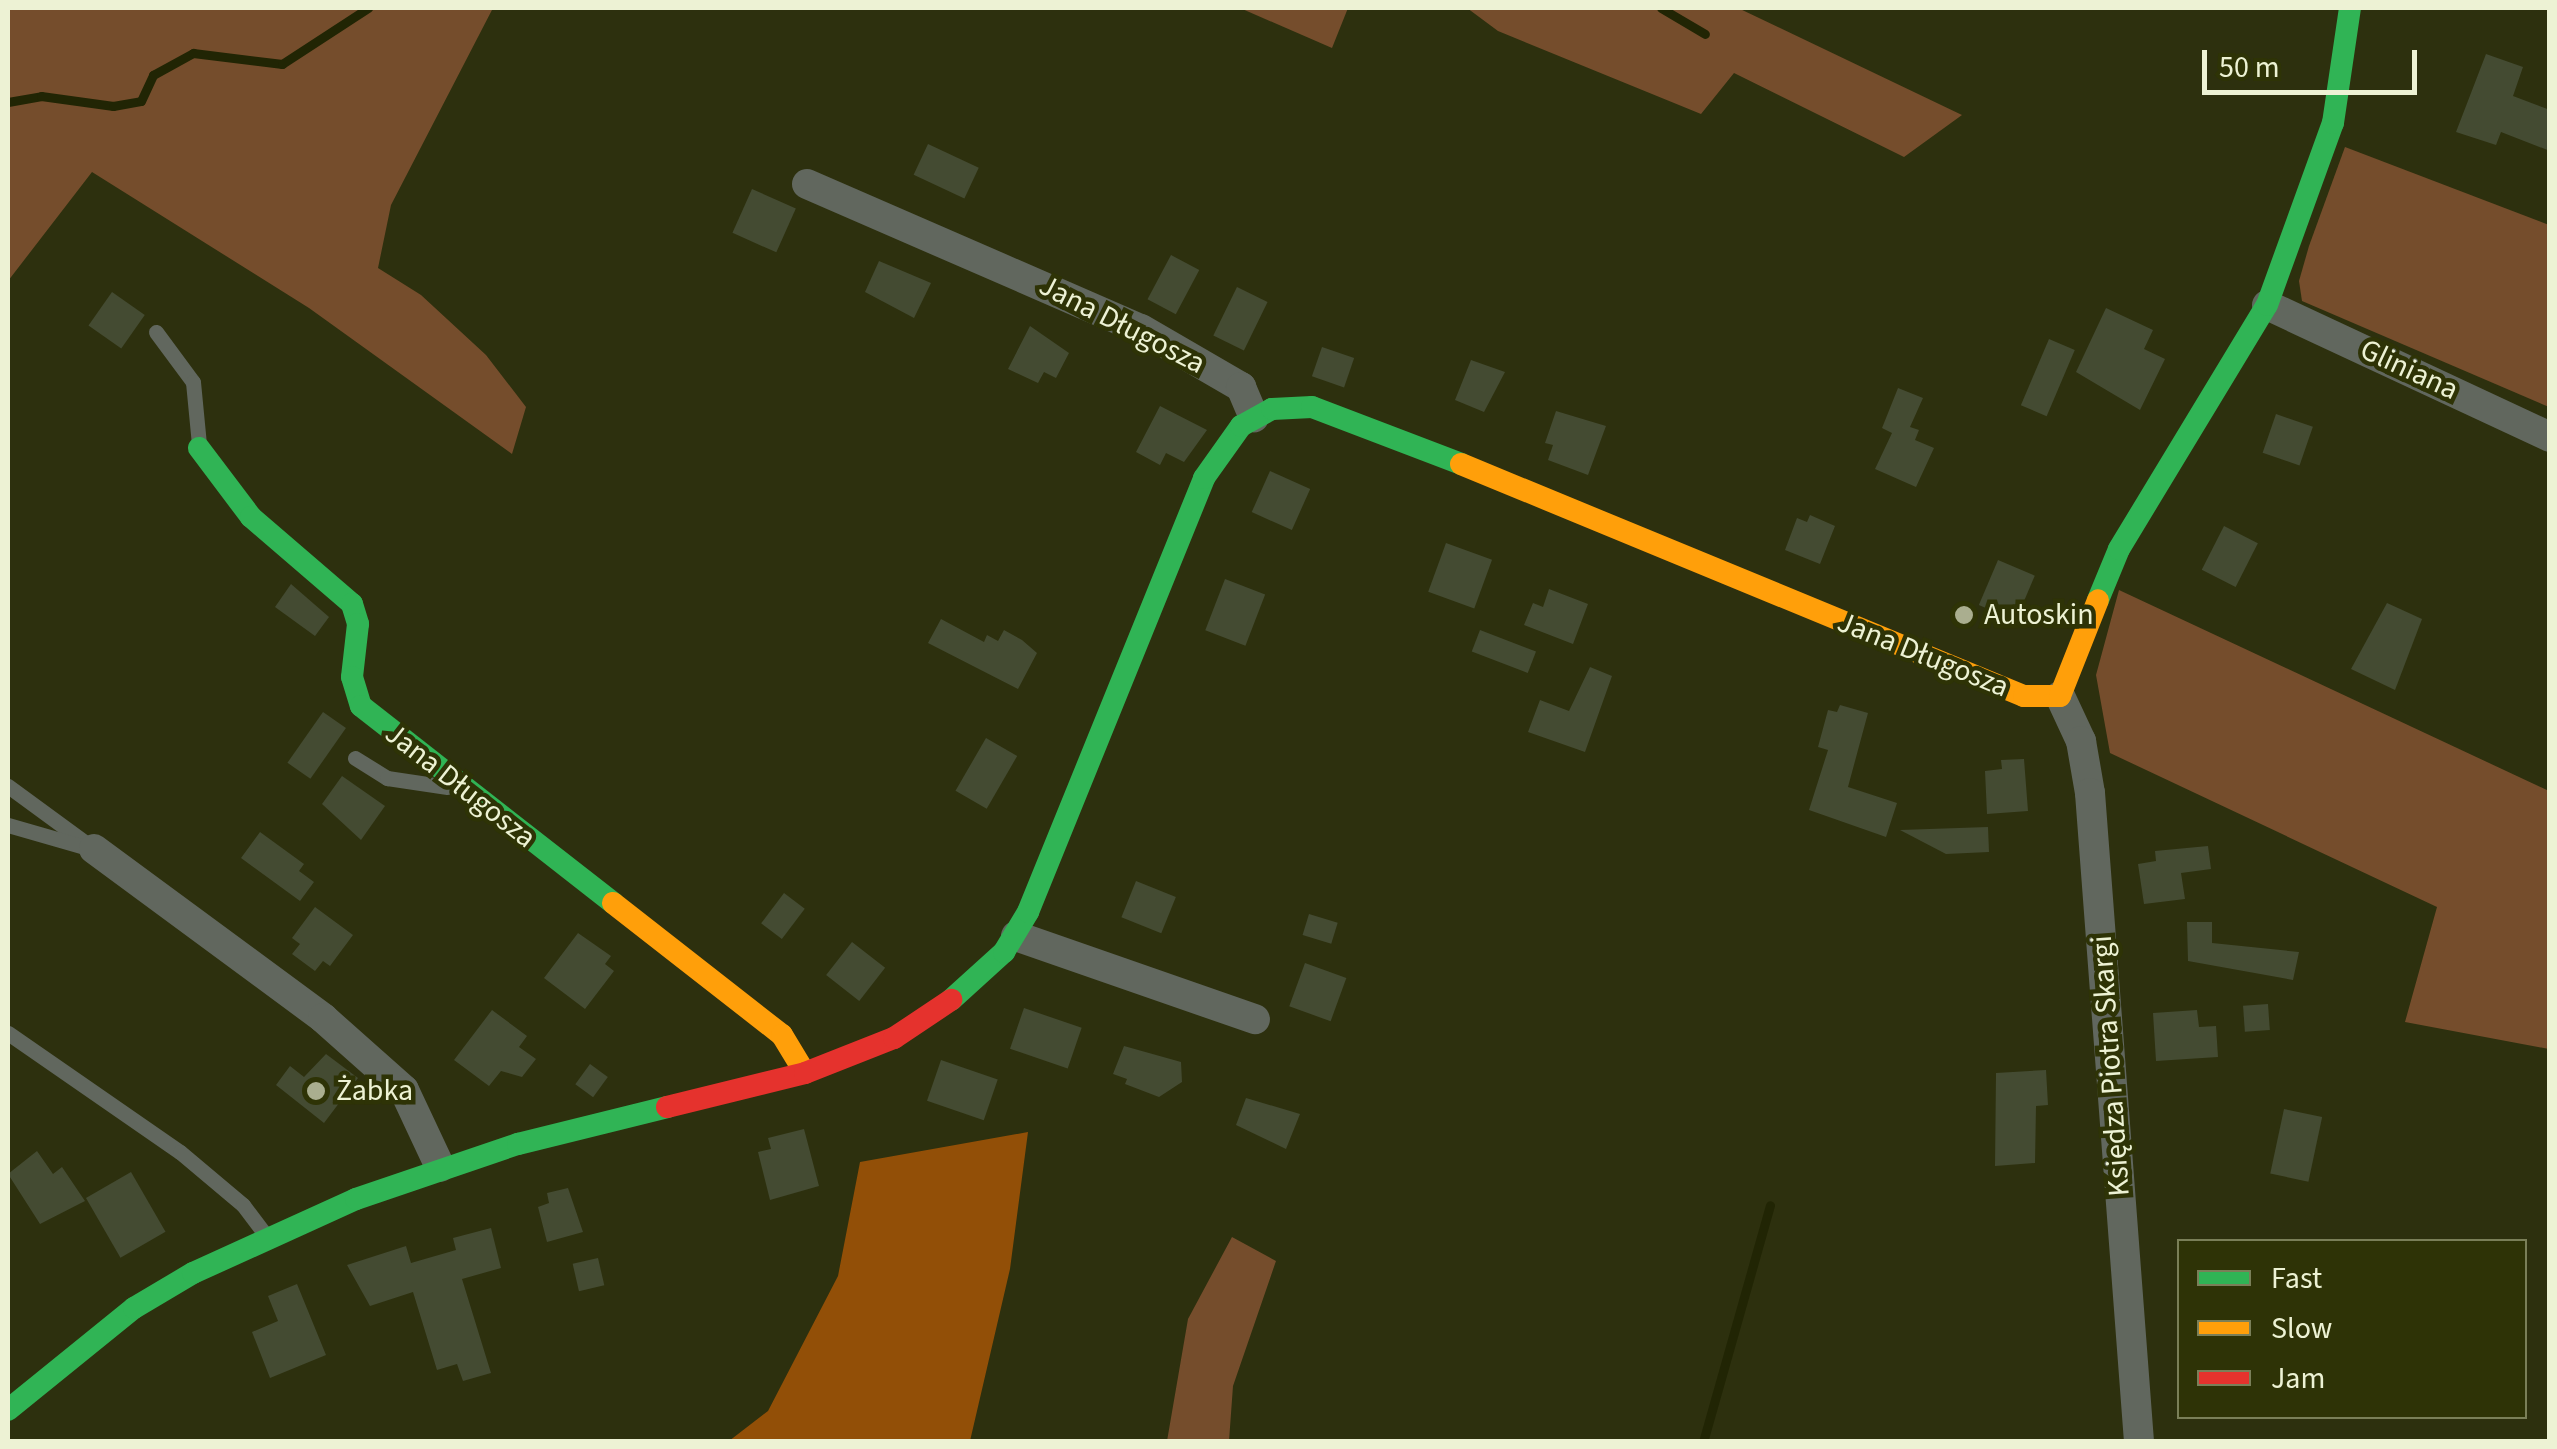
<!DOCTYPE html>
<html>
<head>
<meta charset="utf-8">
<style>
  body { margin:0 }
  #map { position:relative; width:2557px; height:1449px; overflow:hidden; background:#2d300e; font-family:"Source Sans 3",sans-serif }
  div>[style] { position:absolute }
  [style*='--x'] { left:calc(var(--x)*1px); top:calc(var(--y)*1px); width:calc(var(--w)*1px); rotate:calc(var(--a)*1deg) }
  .green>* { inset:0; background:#754d2c }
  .forest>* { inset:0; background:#924f07 }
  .stream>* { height:9px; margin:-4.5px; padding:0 4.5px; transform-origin:4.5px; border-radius:4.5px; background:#212504 }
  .building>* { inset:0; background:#444b32; transform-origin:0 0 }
  .lane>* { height:15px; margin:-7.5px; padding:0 7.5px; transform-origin:7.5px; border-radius:7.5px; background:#61675e }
  .street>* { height:30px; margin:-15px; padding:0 15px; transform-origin:15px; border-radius:15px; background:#61675e }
  .fast>* { height:22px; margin:-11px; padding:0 11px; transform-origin:11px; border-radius:11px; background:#30b455 }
  .slow>* { height:22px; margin:-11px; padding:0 11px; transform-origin:11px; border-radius:11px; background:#ff9f0a }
  .jam>* { height:22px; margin:-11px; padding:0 11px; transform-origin:11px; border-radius:11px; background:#e5322d }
  .dots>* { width:28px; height:28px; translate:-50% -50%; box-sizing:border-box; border:5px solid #2e3306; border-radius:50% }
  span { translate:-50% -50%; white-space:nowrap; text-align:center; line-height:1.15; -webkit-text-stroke:9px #2e3306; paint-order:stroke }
  .street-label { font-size:30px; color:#edf2d4 }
  .poi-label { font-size:30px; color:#edf2d4 }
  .left { translate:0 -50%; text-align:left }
  .frame { position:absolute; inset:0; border:10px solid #edf2d4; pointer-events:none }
  .legend { position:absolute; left:2177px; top:1239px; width:350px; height:180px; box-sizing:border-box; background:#2e3306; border:2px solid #7a7f58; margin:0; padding:12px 18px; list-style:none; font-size:30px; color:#edf2d4 }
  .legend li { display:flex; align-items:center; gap:20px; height:50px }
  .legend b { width:50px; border:2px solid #7a7f58 }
  .scale { position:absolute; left:2202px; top:50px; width:215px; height:45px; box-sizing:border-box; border:5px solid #edf2d4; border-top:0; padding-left:12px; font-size:30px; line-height:35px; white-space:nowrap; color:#edf2d4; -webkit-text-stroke:8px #2e3306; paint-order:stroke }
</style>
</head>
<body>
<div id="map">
  <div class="green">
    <i style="clip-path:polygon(8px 8px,493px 8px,391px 205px,378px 268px,421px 295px,486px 355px,526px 407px,512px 454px,309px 308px,92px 172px,8px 281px)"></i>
    <i style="clip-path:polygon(1240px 8px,1348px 8px,1332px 48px)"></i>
    <i style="clip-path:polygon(1467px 8px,1738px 8px,1962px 115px,1904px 157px,1734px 73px,1701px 114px,1498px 31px)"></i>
    <i style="clip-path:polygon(2345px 147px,2549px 225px,2549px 407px,2302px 301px,2299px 281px,2309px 246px)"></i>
    <i style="clip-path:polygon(2119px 590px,2549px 791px,2549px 1049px,2405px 1022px,2437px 907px,2110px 753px,2096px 675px)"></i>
    <i style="clip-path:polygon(1232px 1237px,1276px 1261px,1233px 1386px,1229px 1441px,1167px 1441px,1188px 1319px)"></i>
  </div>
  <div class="forest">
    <i style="clip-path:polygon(1028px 1132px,1010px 1269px,970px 1441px,729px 1441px,768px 1411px,838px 1276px,860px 1162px)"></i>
  </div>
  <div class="stream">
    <i style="--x:1661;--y:8;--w:51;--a:30.6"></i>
    <i style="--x:8;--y:102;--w:34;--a:-10"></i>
    <i style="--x:41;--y:96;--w:73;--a:7.9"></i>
    <i style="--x:113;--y:106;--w:28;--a:-10"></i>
    <i style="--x:141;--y:101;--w:29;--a:-65"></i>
    <i style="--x:153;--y:75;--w:46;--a:-28.8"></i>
    <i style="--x:193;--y:53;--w:90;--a:7"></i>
    <i style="--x:282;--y:64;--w:103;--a:-33.1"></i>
    <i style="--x:1703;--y:1442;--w:246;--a:-74.2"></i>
  </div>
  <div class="building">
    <i style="clip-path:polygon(2486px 54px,2523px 67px,2513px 96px,2550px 110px,2550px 151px,2501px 132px,2496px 145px,2456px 132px)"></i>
    <i style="left:928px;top:144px;width:56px;height:34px;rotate:25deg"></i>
    <i style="left:752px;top:189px;width:48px;height:48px;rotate:24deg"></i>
    <i style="left:1171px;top:255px;width:32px;height:50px;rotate:28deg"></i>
    <i style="clip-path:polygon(879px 261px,931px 283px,914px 318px,865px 292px)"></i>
    <i style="left:1237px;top:287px;width:34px;height:54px;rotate:26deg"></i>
    <i style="left:112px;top:292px;width:40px;height:41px;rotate:35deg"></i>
    <i style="clip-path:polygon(2106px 308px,2153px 330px,2144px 349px,2165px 359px,2140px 410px,2076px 372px)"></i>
    <i style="clip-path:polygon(1030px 326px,1069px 353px,1056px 378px,1044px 372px,1038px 383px,1008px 369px)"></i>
    <i style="left:2049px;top:339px;width:28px;height:72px;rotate:23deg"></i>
    <i style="left:1322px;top:347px;width:34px;height:31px;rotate:19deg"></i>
    <i style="clip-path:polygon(1471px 360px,1505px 372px,1484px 412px,1455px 400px)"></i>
    <i style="clip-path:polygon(1898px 388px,1923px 398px,1910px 427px,1919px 430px,1915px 440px,1934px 448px,1916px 487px,1875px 469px,1892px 433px,1882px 428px)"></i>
    <i style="clip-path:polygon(1160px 406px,1207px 430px,1184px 462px,1166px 453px,1160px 465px,1136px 452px)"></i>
    <i style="clip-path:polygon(1556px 411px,1606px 426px,1588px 475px,1548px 460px,1553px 445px,1545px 443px)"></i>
    <i style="left:2276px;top:414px;width:39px;height:41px;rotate:19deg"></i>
    <i style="left:1270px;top:471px;width:44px;height:45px;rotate:24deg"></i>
    <i style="clip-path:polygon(1810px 515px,1835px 526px,1820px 564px,1785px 550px,1797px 518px,1807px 522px)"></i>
    <i style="left:2224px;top:526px;width:38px;height:49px;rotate:27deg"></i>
    <i style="left:1446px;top:543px;width:49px;height:52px;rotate:20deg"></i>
    <i style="left:1998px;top:560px;width:40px;height:49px;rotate:23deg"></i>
    <i style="left:1225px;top:579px;width:43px;height:55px;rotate:21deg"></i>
    <i style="clip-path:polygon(291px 584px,329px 617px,315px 636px,275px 607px)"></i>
    <i style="clip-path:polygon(1549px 589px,1588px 604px,1573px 644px,1524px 625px,1533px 603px,1543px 607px)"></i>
    <i style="clip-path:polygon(2387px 603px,2422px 619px,2395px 690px,2351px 669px)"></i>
    <i style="clip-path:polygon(941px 619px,984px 642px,987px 635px,998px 641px,1004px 630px,1022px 640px,1037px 653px,1018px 689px,928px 643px)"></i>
    <i style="left:1480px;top:630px;width:60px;height:23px;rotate:21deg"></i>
    <i style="clip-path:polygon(1590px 667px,1612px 676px,1585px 752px,1528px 732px,1540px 700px,1569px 711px)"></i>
    <i style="clip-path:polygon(1840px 705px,1868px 713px,1848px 787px,1897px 803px,1886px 837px,1809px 810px,1828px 750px,1818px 747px,1828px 710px,1837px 712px)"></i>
    <i style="left:323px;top:712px;width:28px;height:62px;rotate:35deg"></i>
    <i style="left:986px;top:738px;width:36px;height:61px;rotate:30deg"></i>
    <i style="clip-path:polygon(2024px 759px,2028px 811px,1987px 814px,1985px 771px,2002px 769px,2001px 760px)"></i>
    <i style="clip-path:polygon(342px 776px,385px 806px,361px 840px,322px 804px)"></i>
    <i style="clip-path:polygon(1988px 827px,1989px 852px,1946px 854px,1900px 830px)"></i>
    <i style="clip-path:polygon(260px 832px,304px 864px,299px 871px,314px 882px,300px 901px,241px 858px)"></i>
    <i style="clip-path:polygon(2208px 846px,2211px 869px,2181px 873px,2185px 899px,2144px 904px,2138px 864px,2156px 861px,2155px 851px)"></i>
    <i style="left:1136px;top:881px;width:43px;height:39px;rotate:22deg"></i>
    <i style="left:784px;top:893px;width:26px;height:38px;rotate:37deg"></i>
    <i style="clip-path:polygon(315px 907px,353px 935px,330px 966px,323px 961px,315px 971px,292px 954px,300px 944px,292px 938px)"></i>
    <i style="left:1309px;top:914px;width:30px;height:22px;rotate:17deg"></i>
    <i style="clip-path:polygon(2187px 922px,2212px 922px,2212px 943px,2299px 952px,2293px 980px,2188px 961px)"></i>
    <i style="clip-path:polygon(578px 933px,611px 956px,605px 964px,614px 971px,585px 1009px,544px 978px)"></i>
    <i style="left:852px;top:942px;width:42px;height:42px;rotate:38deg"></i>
    <i style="left:1305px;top:963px;width:44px;height:46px;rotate:20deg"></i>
    <i style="left:2268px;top:1004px;width:26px;height:25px;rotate:86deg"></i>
    <i style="left:1024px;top:1008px;width:61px;height:43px;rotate:19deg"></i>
    <i style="clip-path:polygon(492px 1010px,527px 1036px,519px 1047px,536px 1059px,522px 1077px,501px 1071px,489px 1086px,454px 1060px)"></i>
    <i style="clip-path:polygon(2197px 1010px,2199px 1027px,2216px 1026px,2218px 1057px,2156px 1061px,2153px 1013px)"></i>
    <i style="clip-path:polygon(1124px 1046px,1181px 1062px,1182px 1082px,1159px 1097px,1125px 1084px,1127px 1079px,1113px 1074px)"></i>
    <i style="clip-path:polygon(326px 1054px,358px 1078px,324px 1123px,276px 1085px,290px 1066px,304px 1077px)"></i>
    <i style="left:941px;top:1060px;width:60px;height:43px;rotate:19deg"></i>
    <i style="left:590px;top:1064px;width:22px;height:25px;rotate:36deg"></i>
    <i style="clip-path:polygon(2046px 1070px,2048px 1105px,2036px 1106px,2035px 1163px,1995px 1166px,1996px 1073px)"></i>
    <i style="clip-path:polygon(1246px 1098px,1300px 1114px,1286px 1149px,1236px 1125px)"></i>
    <i style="left:2284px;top:1109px;width:39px;height:66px;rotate:12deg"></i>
    <i style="clip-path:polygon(804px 1129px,819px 1186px,770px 1200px,758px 1152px,771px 1149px,768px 1138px)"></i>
    <i style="clip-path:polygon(37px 1151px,53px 1174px,62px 1167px,85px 1201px,40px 1224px,8px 1174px)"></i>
    <i style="left:131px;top:1172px;width:69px;height:52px;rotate:60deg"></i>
    <i style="clip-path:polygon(568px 1188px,583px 1232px,547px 1242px,538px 1207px,549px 1203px,547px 1193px)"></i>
    <i style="clip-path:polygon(491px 1228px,501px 1268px,462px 1279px,491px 1373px,463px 1381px,457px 1364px,437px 1370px,413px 1292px,370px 1306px,347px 1265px,406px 1246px,411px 1263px,456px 1250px,453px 1238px)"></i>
    <i style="left:598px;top:1258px;width:28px;height:26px;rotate:77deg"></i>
    <i style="clip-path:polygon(297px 1284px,326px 1355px,270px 1378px,252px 1332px,278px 1321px,268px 1296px)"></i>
  </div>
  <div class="lane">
    <i style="--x:156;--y:332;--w:62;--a:53.5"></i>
    <i style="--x:193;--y:382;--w:62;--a:84.5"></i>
    <i style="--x:355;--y:758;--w:38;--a:32"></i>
    <i style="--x:387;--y:778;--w:61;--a:8.5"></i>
    <i style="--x:8;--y:786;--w:107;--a:36.2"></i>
    <i style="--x:8;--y:825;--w:76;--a:16"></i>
    <i style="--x:8;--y:1033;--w:209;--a:34.7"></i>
    <i style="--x:180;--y:1152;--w:82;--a:40.1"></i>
    <i style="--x:243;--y:1205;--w:36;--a:53"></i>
  </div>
  <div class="street">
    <i style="--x:807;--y:184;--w:364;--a:23.5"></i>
    <i style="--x:1141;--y:329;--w:116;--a:30.1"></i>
    <i style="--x:1241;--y:387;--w:33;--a:67"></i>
    <i style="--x:2267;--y:305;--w:312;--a:25"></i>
    <i style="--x:2060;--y:696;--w:50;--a:65"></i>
    <i style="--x:2081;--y:741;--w:53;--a:80.2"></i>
    <i style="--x:2090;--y:793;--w:651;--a:85.68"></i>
    <i style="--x:94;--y:849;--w:285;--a:36.4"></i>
    <i style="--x:323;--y:1018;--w:108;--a:41.6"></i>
    <i style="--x:404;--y:1090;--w:85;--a:64.9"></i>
    <i style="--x:1016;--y:936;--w:253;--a:19.2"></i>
  </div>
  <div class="fast">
    <i style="--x:199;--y:448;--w:86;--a:53"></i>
    <i style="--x:251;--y:517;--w:133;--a:40.7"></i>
    <i style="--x:352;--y:604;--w:21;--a:73"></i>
    <i style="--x:358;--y:624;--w:53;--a:96.5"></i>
    <i style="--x:352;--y:677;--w:30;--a:73"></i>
    <i style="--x:361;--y:706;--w:320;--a:38"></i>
    <i style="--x:2098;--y:600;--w:55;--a:-67.6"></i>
    <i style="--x:2119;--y:549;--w:285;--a:-58.8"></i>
    <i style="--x:2267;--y:305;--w:194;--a:-70.1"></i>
    <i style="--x:2333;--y:123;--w:116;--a:-81.6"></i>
    <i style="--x:951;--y:1000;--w:72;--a:-42.2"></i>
    <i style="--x:1004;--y:952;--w:47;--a:-59"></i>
    <i style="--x:1028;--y:912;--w:468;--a:-67.9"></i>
    <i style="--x:1204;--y:478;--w:64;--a:-54.6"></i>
    <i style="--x:1241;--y:426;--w:35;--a:-29"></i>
    <i style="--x:1272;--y:409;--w:40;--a:-2.9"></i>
    <i style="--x:1312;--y:407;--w:160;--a:20.9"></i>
    <i style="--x:8;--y:1410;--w:162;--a:-39"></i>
    <i style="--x:134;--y:1308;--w:69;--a:-30.7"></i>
    <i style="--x:193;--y:1273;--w:179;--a:-24.4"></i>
    <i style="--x:356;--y:1199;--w:171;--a:-18.8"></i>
    <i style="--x:518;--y:1144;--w:154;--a:-13.9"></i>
  </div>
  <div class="slow">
    <i style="--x:1461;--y:464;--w:609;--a:22.4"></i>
    <i style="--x:2024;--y:696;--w:36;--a:0"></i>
    <i style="--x:2060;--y:696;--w:103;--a:-68.4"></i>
    <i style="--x:613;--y:903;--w:214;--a:38"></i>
    <i style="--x:782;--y:1035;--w:44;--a:58.8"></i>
  </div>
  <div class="jam">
    <i style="--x:667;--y:1107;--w:142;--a:-13.8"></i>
    <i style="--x:805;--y:1073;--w:96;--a:-21.5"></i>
    <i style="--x:894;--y:1038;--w:69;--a:-33.7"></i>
  </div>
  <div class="dots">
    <i style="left:1964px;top:615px;background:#aaae8f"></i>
    <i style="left:316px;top:1091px;background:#aaae8f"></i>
  </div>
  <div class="street-label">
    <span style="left:1122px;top:325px;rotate:27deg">Jana Długosza</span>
    <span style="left:2409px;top:370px;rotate:25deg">Gliniana</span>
    <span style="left:1923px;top:655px;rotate:22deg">Jana Długosza</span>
    <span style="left:460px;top:786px;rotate:38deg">Jana Długosza</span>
    <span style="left:2111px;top:1066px;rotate:-94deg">Księdza Piotra Skargi</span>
  </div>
  <div class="poi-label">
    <span class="left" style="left:1984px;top:615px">Autoskin</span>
    <span class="left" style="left:336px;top:1091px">Żabka</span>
  </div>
  <div class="frame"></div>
  <ul class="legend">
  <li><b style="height:12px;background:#30b455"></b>Fast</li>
  <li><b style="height:12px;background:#ff9f0a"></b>Slow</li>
  <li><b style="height:12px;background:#e5322d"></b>Jam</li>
  </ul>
  <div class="scale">50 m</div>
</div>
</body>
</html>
